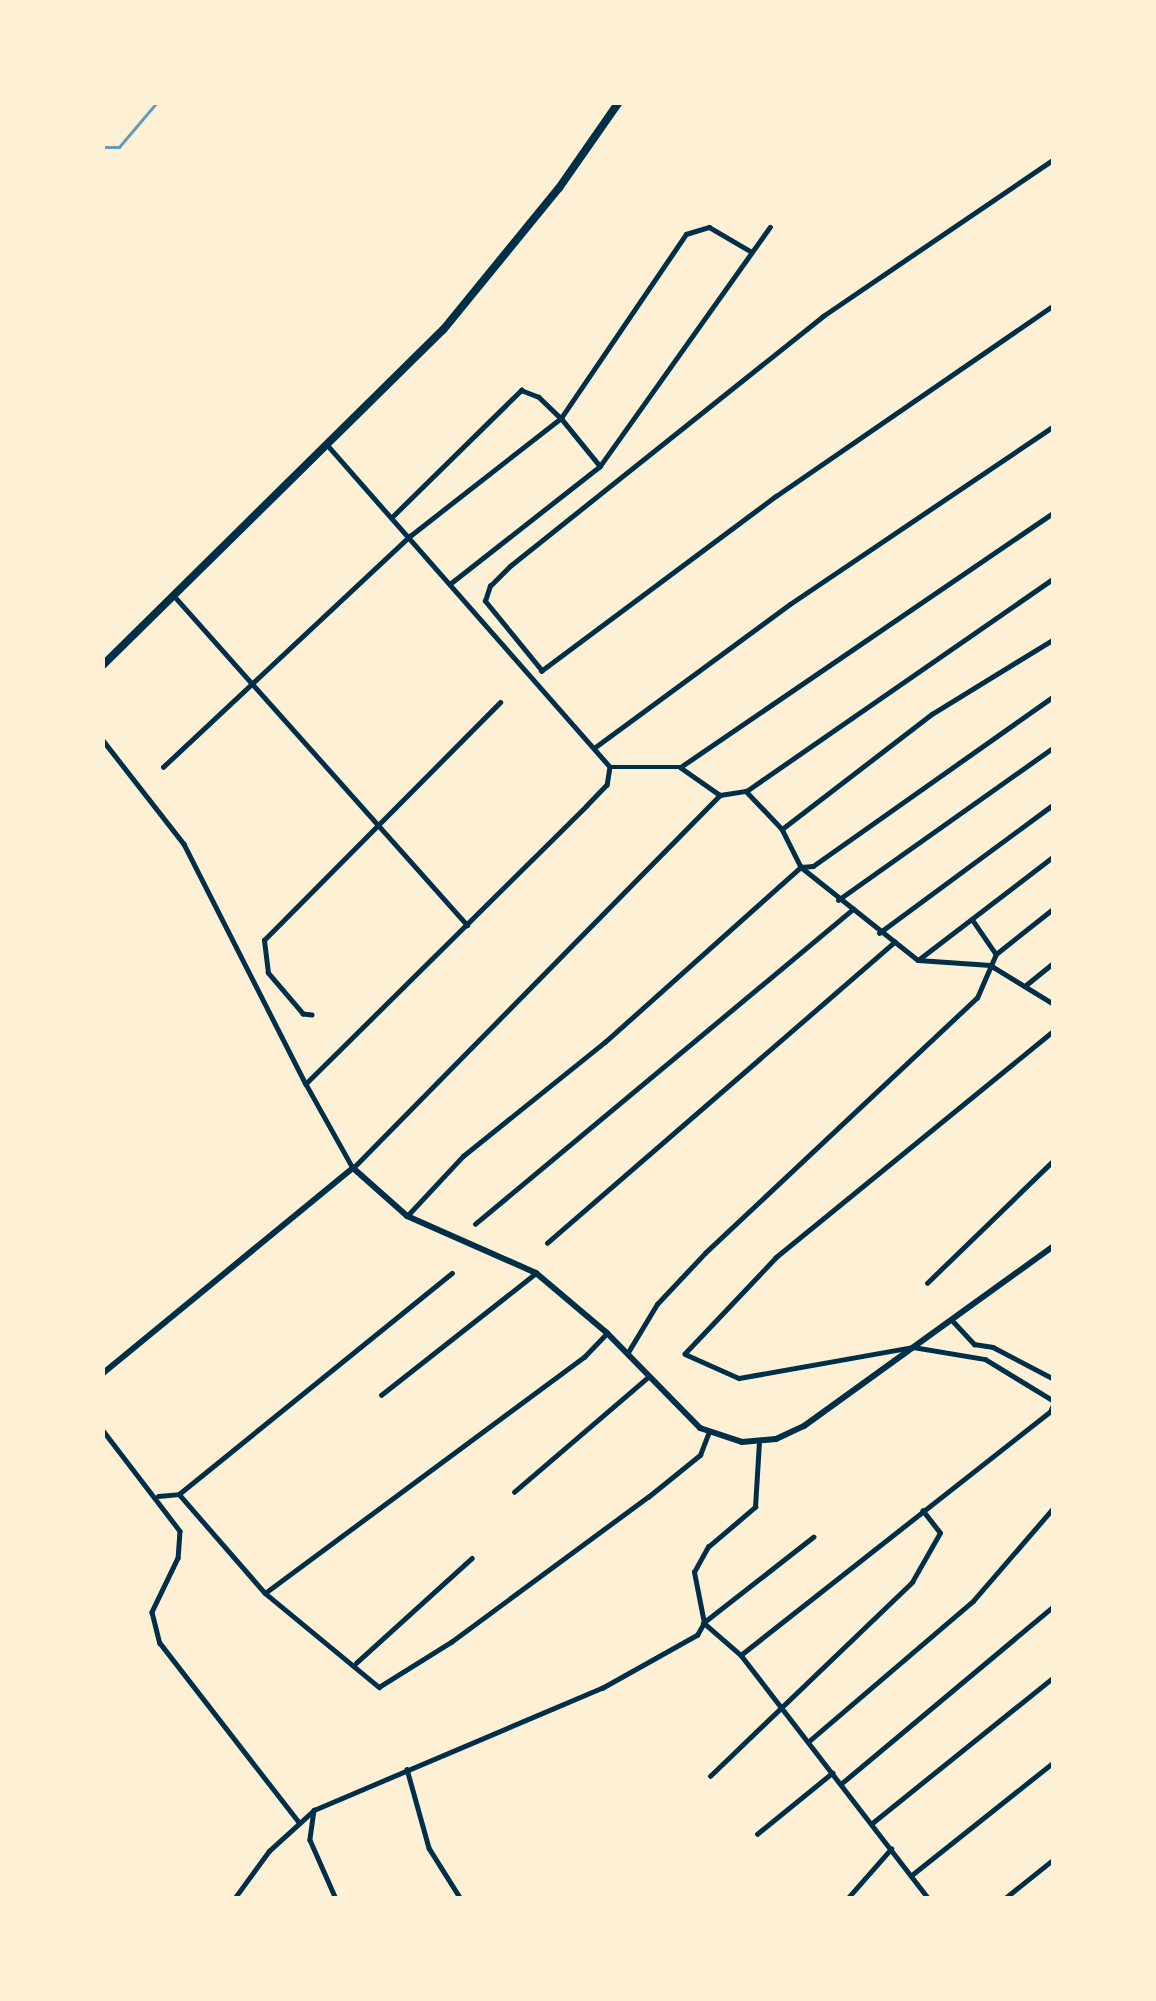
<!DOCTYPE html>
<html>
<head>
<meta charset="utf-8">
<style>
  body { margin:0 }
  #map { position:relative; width:1156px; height:2001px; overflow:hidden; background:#fdf0d5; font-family:Inter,sans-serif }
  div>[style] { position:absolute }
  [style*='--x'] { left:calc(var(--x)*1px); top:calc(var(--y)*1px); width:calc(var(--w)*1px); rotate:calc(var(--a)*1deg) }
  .stream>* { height:3px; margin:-1.5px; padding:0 1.5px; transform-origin:1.5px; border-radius:1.5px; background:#669bbc }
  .minor>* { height:4.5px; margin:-2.25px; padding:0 2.25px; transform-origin:2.25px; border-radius:2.25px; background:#003049 }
  .secondary>* { height:6px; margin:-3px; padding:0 3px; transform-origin:3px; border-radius:3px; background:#003049 }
  .trunk>* { height:8px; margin:-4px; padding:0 4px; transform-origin:4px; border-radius:4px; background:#003049 }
  span { translate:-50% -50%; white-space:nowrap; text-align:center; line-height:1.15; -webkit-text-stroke:9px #fdf0d5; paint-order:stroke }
  .frame { position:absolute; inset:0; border:105px solid #fdf0d5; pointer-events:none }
</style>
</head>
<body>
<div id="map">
  <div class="stream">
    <i style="--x:102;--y:147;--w:17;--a:0"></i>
    <i style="--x:119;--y:147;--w:59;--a:-49.8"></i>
  </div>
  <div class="minor">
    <i style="--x:330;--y:448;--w:424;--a:48.7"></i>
    <i style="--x:610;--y:767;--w:70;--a:0"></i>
    <i style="--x:680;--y:767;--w:49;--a:35"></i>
    <i style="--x:720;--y:795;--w:26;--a:-9"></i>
    <i style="--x:746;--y:791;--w:52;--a:46.5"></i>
    <i style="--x:782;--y:829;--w:42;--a:63.4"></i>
    <i style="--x:801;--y:867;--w:149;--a:38.5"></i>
    <i style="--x:918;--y:960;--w:72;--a:4"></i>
    <i style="--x:990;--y:965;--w:75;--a:31.4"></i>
    <i style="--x:393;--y:516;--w:180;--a:-44.5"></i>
    <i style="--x:521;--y:390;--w:19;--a:21"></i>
    <i style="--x:539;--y:397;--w:30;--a:44"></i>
    <i style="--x:561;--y:418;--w:62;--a:50.9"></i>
    <i style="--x:600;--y:466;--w:293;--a:-54.6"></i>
    <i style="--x:451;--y:583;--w:189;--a:-38.1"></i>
    <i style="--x:176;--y:598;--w:438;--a:48.3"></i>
    <i style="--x:541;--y:671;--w:293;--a:-36.7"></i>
    <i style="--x:776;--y:496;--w:337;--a:-34.5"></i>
    <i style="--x:542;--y:671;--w:90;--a:-129.2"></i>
    <i style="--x:485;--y:601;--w:16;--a:-72"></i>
    <i style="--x:490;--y:586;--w:28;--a:-45"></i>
    <i style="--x:510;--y:566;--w:401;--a:-38.6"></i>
    <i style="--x:823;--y:316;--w:279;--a:-34.2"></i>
    <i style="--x:102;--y:739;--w:133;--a:52"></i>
    <i style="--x:184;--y:844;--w:269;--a:63.1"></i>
    <i style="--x:594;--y:748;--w:243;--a:-36.3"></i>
    <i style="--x:790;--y:604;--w:318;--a:-34"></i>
    <i style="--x:682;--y:766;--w:450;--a:-34.3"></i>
    <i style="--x:163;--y:767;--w:338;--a:-43.1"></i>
    <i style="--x:410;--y:536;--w:192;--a:-38"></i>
    <i style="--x:561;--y:418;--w:222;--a:-55.8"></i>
    <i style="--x:686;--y:234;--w:24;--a:-17"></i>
    <i style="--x:709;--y:227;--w:48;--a:30.3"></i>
    <i style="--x:610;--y:767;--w:18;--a:99"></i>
    <i style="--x:607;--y:785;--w:29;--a:134"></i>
    <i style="--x:587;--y:806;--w:395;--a:135.3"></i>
    <i style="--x:306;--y:1084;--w:96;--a:60.8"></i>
    <i style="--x:353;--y:1168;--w:523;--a:-45.46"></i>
    <i style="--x:748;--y:790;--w:372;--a:-34.7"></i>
    <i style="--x:782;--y:829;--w:189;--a:-37.5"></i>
    <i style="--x:932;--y:714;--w:143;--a:-31.6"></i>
    <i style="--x:838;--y:900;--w:265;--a:-35.3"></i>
    <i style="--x:972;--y:919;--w:42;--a:55.6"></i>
    <i style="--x:879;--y:933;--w:217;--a:-36.4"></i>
    <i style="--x:918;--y:960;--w:171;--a:-37.4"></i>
    <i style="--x:1026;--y:985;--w:36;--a:-39"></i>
    <i style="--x:312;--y:1015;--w:9;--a:-174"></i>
    <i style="--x:303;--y:1014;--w:54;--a:-130.5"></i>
    <i style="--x:268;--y:973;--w:33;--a:-97"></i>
    <i style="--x:264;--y:940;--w:335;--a:-45.2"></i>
    <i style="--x:1054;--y:1031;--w:359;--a:140.8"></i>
    <i style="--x:776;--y:1258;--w:132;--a:133.5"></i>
    <i style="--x:685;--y:1354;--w:59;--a:24"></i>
    <i style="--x:739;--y:1378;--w:177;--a:-10.1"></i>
    <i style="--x:913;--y:1347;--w:73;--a:9.5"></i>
    <i style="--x:985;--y:1359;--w:81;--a:31.3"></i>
    <i style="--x:407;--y:1216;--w:82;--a:-47"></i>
    <i style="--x:463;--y:1156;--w:182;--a:-38.8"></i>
    <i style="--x:605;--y:1042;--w:263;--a:-41.8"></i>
    <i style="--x:801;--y:867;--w:12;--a:-5"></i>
    <i style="--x:813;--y:866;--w:295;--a:-35.2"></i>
    <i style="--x:475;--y:1224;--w:492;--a:-39.8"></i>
    <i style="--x:547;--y:1243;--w:460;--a:-40.9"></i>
    <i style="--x:927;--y:1283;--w:177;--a:-44.1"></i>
    <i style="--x:952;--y:1320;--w:33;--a:47"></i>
    <i style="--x:974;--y:1344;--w:19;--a:9"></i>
    <i style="--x:993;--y:1347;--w:69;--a:27.7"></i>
    <i style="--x:627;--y:1354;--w:58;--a:-59"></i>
    <i style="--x:657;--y:1304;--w:70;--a:-46.7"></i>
    <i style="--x:705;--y:1253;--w:373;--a:-43.2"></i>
    <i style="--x:977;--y:998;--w:48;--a:-66.6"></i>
    <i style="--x:996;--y:954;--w:74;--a:-38.4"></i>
    <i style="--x:381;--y:1395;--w:197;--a:-38.2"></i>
    <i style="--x:102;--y:1429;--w:128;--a:52.6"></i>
    <i style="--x:180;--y:1531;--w:27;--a:94"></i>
    <i style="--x:178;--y:1558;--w:60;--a:115.7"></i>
    <i style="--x:152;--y:1612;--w:32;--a:76"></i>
    <i style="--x:160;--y:1643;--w:225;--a:52.2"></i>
    <i style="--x:514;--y:1492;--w:177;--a:-40.6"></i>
    <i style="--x:179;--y:1494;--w:131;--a:49"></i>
    <i style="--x:265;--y:1593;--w:148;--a:39.5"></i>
    <i style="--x:379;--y:1687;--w:85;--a:-32"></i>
    <i style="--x:451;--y:1642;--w:245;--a:-36.4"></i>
    <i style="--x:648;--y:1497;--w:67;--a:-38.9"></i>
    <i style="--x:700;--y:1455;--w:22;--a:-69"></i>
    <i style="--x:158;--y:1496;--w:21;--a:-5"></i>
    <i style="--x:179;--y:1494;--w:351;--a:-39"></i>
    <i style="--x:814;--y:1537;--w:140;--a:142"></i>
    <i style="--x:704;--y:1623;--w:49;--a:40.9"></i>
    <i style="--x:741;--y:1655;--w:308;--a:52.4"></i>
    <i style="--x:265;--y:1593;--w:397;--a:-36.5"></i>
    <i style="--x:584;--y:1357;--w:33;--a:-46"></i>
    <i style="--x:742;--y:1654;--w:392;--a:-38.2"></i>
    <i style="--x:1050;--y:1412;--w:11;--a:-68"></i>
    <i style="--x:356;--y:1663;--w:156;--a:-42.2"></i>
    <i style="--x:808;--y:1742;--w:217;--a:-40.5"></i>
    <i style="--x:973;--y:1601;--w:124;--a:-49.2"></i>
    <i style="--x:407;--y:1769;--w:82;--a:74.4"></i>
    <i style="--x:429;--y:1848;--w:60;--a:57.9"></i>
    <i style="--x:710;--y:1776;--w:280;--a:-43.8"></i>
    <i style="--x:912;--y:1582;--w:56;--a:-60.3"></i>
    <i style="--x:940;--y:1533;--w:28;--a:-128"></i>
    <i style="--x:842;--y:1783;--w:276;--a:-39.9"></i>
    <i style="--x:314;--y:1810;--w:30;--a:98"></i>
    <i style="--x:310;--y:1840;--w:64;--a:66.2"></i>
    <i style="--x:871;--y:1824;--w:235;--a:-38.8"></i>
    <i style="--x:757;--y:1834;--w:97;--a:-39.1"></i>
    <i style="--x:913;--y:1874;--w:180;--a:-38.5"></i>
    <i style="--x:234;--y:1899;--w:59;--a:-53.9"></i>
    <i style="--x:269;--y:1851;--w:61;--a:-42.3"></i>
    <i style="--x:314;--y:1810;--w:313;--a:-23"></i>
    <i style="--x:602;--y:1688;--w:109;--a:-29.2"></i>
    <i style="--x:697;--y:1635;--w:14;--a:-60"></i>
    <i style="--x:704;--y:1623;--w:52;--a:-101.1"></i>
    <i style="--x:694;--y:1572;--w:29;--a:-61"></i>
    <i style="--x:708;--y:1547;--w:62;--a:-40.4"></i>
    <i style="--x:755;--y:1507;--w:65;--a:-86.5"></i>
    <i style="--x:847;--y:1899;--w:67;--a:-48.7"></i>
    <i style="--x:1004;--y:1899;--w:64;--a:-38.7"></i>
  </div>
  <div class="secondary">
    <i style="--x:102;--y:1374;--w:325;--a:-39.4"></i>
    <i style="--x:353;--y:1168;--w:72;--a:41.6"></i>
    <i style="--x:407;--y:1216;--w:141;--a:23.8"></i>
    <i style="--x:536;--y:1273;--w:93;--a:40.2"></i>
    <i style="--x:607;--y:1333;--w:133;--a:45.6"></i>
    <i style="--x:700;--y:1428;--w:44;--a:18.4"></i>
    <i style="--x:742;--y:1442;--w:34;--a:-5"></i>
    <i style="--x:776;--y:1439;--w:31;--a:-25"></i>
    <i style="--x:804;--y:1426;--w:308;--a:-35.8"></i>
  </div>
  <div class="trunk">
    <i style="--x:102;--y:666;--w:479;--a:-44.6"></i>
    <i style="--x:443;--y:330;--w:183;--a:-50.8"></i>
    <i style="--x:559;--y:188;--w:105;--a:-55.1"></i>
  </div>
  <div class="frame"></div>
</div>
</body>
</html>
